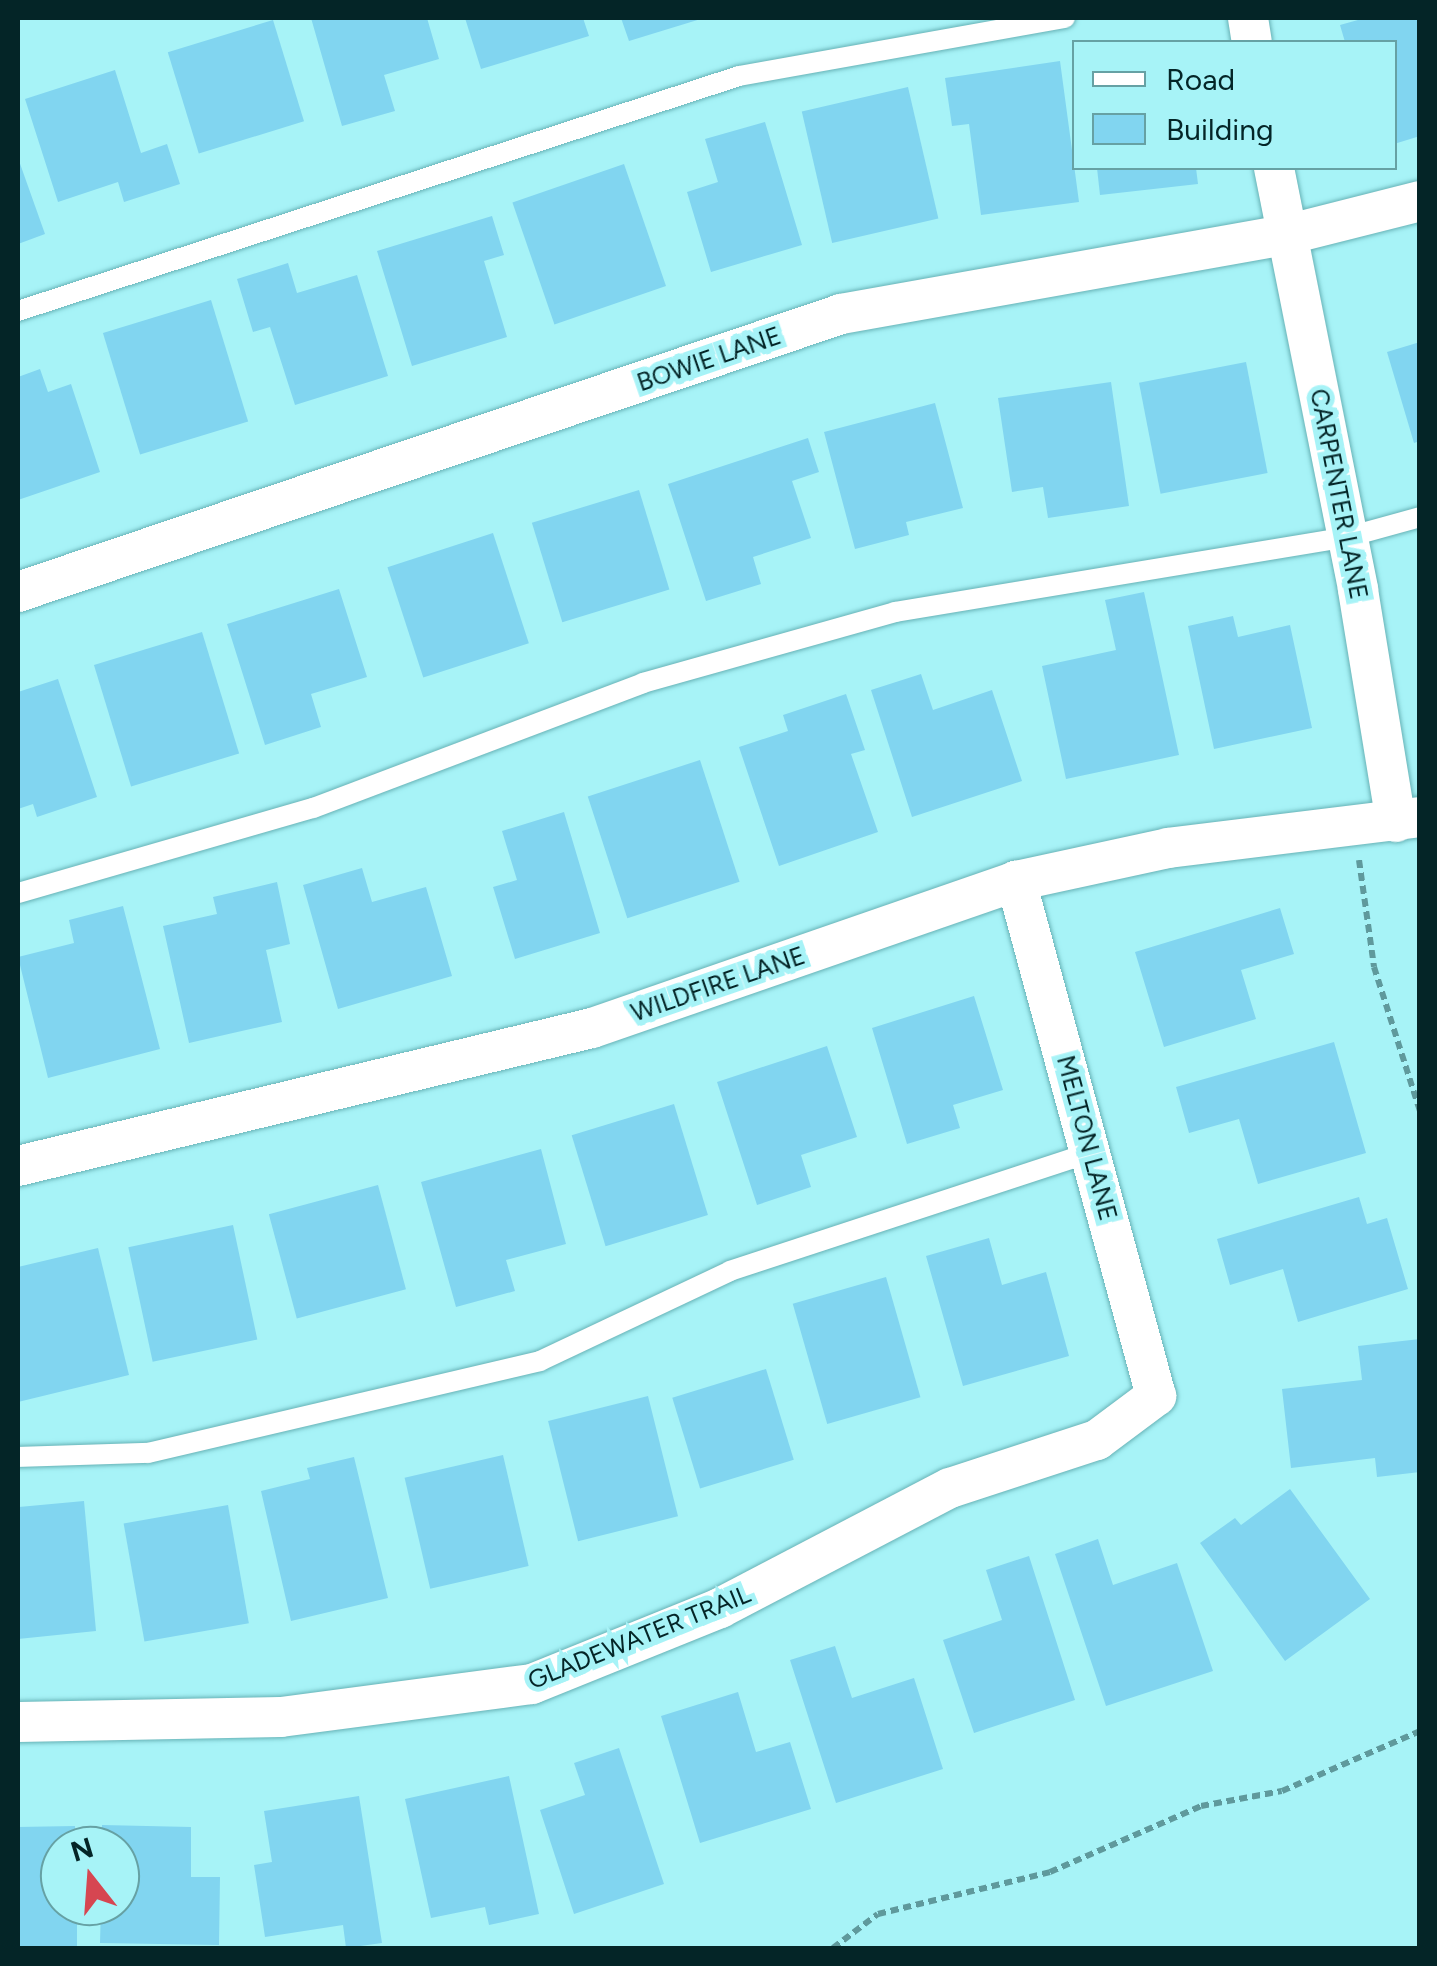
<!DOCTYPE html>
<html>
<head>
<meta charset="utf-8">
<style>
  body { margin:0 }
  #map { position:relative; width:1437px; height:1966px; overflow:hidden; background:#a7f3f7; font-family:Figtree,sans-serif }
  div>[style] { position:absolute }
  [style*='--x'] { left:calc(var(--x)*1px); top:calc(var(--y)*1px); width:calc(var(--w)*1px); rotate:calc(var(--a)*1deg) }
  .building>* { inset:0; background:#81d5f0; transform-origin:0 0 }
  .path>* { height:6px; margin-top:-3px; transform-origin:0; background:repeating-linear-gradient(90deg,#5f999c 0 8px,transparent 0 13px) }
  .roads { filter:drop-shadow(0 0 2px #67b2b6) drop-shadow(0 0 2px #67b2b6) }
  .lane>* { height:20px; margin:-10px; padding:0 10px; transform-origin:10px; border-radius:10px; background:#fff }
  .street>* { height:40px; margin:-20px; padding:0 20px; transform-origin:20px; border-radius:20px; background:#fff }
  span { translate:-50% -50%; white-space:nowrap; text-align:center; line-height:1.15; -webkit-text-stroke:10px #a7f3f7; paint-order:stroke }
  .street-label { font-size:25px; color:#042527 }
  .frame { position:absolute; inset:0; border:20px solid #042527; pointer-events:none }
  .legend { position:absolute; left:1072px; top:40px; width:325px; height:130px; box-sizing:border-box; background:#a7f3f7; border:2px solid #66a1a4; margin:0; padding:12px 18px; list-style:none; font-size:30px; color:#042527 }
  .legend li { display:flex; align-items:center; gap:20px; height:50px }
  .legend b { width:50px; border:2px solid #66a1a4 }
  .north { position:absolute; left:40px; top:1826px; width:100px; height:100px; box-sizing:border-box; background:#a7f3f7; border:2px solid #66a1a4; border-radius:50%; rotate:343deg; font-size:28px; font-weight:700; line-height:40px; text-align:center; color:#042527 }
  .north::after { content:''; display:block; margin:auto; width:35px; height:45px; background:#d64651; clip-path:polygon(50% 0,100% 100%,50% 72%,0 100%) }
</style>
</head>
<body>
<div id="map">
  <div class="building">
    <i style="clip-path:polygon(311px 18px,427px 18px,439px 59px,384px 75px,395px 111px,342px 126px)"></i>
    <i style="clip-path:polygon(465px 18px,583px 18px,589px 36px,481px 69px)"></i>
    <i style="clip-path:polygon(621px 18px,704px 18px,629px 41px)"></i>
    <i style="clip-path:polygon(1365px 18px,1420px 18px,1420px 136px,1394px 144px,1394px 42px,1345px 42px,1340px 25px)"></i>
    <i style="left:273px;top:20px;width:106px;height:110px;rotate:73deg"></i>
    <i style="clip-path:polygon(1060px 61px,1079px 202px,981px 215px,969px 124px,952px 126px,945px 78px)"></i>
    <i style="clip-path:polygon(115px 70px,141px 153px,167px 144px,180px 184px,124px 202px,118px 182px,58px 202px,25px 99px)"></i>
    <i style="left:908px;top:87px;width:135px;height:109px;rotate:77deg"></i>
    <i style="clip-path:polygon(765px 122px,802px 245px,711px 272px,687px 192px,718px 182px,705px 139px)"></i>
    <i style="clip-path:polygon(18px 158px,45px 234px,18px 244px)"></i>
    <i style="left:624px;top:164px;width:129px;height:118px;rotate:71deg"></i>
    <i style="clip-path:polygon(1097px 168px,1196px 168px,1198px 184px,1100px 195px)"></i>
    <i style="clip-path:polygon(492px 216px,504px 255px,484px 261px,507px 337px,412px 366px,377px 251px)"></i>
    <i style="clip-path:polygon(288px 263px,297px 293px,357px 275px,388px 376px,295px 405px,270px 327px,253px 332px,237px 279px)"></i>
    <i style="left:211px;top:300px;width:127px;height:113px;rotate:73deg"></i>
    <i style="clip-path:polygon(1420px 342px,1420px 441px,1414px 443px,1387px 352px)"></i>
    <i style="left:1246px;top:362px;width:113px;height:109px;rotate:79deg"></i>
    <i style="clip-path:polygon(40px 369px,48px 392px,71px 384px,100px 472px,18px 500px,18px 377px)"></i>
    <i style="clip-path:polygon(1111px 382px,1129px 506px,1048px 518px,1043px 487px,1012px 492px,998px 398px)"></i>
    <i style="clip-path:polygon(935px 403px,963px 508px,906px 522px,909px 535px,855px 549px,824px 432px)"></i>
    <i style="clip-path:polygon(808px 438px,819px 472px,792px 481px,811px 538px,753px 557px,761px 584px,706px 601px,668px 484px)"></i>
    <i style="left:639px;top:490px;width:104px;height:112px;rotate:73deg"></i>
    <i style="left:493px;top:533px;width:116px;height:111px;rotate:72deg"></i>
    <i style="clip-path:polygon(339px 589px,367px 677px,311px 694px,321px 727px,265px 745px,227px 624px)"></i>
    <i style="clip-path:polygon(1144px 592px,1179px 755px,1066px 779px,1042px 666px,1116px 650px,1105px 600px)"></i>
    <i style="clip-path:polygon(1233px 616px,1238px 637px,1290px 625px,1312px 728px,1214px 749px,1188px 626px)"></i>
    <i style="left:202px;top:632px;width:127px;height:113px;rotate:73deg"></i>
    <i style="clip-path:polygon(921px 674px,933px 710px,992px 690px,1022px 781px,912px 817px,871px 690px)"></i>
    <i style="clip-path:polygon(58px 679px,97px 797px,37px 817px,33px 804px,18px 809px,18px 692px)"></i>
    <i style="clip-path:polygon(846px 694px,865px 750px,851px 754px,878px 832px,779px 866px,739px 747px,788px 731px,783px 715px)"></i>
    <i style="left:700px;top:760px;width:128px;height:118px;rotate:72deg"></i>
    <i style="clip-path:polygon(564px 812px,600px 933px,515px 959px,493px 887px,517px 880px,502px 831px)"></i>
    <i style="clip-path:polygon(362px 868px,372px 902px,426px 887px,452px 976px,338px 1009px,303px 885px)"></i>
    <i style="clip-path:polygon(277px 882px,290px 944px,266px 950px,282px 1022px,189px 1043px,163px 926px,217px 914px,213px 897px)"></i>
    <i style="clip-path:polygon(123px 906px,160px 1049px,48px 1078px,18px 957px,74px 943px,69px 920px)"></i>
    <i style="clip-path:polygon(1280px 908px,1294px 954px,1241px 970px,1256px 1019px,1164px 1047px,1135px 952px)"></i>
    <i style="clip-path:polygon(974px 996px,1003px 1090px,953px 1105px,960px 1128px,907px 1144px,872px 1028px)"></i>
    <i style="clip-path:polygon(1334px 1042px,1366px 1153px,1258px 1184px,1239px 1119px,1189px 1133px,1176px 1087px)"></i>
    <i style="clip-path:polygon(827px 1046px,857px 1137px,801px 1155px,811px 1187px,757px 1205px,717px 1082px)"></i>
    <i style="left:674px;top:1104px;width:116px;height:107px;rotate:73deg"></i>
    <i style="clip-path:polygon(541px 1149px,566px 1244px,506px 1260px,515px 1291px,456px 1307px,421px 1182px)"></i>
    <i style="left:378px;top:1185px;width:108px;height:113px;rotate:75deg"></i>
    <i style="clip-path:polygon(1359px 1197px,1367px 1224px,1387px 1218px,1408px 1289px,1298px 1322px,1283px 1269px,1230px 1285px,1217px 1239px)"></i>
    <i style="left:233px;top:1225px;width:117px;height:107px;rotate:78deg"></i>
    <i style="clip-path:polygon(989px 1238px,1002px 1285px,1046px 1272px,1069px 1356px,963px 1386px,926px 1256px)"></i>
    <i style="clip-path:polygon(98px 1248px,129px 1375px,18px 1402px,18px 1267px)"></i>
    <i style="left:886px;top:1277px;width:125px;height:97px;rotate:74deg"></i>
    <i style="clip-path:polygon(1420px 1339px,1420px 1472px,1377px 1477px,1375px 1458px,1291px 1468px,1282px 1389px,1362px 1380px,1358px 1346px)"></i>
    <i style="left:766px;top:1369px;width:95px;height:98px;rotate:73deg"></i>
    <i style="left:648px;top:1396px;width:124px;height:103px;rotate:76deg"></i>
    <i style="left:503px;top:1455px;width:114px;height:101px;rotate:77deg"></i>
    <i style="clip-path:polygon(354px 1457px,388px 1598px,291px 1621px,261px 1491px,310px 1479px,307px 1468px)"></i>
    <i style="clip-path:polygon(1290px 1489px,1370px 1599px,1285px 1661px,1200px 1543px,1235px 1518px,1241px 1525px)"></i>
    <i style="clip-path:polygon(84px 1501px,96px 1631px,18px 1639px,19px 1507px)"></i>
    <i style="left:228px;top:1505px;width:120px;height:106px;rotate:80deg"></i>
    <i style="clip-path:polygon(1098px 1539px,1113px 1585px,1177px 1563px,1213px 1671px,1106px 1706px,1055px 1554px)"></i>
    <i style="clip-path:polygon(1029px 1556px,1075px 1700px,974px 1733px,943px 1640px,1002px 1620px,986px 1570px)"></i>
    <i style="clip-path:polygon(835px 1646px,852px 1698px,914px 1678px,943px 1769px,836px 1803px,790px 1660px)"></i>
    <i style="clip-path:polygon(738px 1692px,756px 1752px,790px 1742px,811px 1809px,700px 1843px,661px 1716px)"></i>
    <i style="clip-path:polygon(619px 1748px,664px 1884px,574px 1914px,540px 1810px,585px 1795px,574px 1763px)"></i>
    <i style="clip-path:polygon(509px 1776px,539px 1914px,489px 1925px,485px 1907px,431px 1918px,405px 1799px)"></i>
    <i style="clip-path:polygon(359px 1796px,382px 1943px,346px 1948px,343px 1925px,265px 1937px,254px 1865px,272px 1862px,264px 1811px)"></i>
    <i style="clip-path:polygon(102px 1825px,191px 1827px,191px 1877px,220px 1877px,219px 1945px,100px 1943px,101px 1906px,120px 1906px,120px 1846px,101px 1846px)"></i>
    <i style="clip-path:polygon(75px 1826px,76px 1846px,60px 1846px,60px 1906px,77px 1906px,77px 1946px,18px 1948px,18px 1827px)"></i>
  </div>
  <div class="path">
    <i style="--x:1359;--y:860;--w:108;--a:82"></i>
    <i style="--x:1374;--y:967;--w:151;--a:72.3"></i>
    <i style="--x:833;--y:1948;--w:56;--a:-37.1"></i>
    <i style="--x:878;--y:1914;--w:177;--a:-13.7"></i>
    <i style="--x:1050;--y:1872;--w:165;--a:-23.6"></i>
    <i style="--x:1201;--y:1806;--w:82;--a:-10.5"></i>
    <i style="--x:1282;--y:1791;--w:150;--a:-23.5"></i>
  </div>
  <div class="roads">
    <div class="lane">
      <i style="--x:18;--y:311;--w:758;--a:-18.05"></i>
      <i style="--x:739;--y:76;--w:331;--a:-10.1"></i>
      <i style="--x:18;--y:893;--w:307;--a:-16.1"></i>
      <i style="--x:313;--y:808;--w:353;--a:-20.7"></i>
      <i style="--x:643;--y:683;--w:262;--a:-15.7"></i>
      <i style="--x:895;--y:612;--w:459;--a:-9.4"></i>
      <i style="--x:1348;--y:537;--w:75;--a:-15.5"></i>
      <i style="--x:18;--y:1457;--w:130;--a:-1.8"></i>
      <i style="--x:148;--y:1453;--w:403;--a:-13.2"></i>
      <i style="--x:540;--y:1361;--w:210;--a:-25.3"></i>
      <i style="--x:730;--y:1271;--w:380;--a:-18.2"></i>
    </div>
    <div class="street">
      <i style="--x:1248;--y:18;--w:24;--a:81"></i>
      <i style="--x:1274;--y:168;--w:430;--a:78.7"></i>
      <i style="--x:1358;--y:590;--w:235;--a:80.7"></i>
      <i style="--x:18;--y:592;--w:869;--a:-18.66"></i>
      <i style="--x:841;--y:314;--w:452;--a:-10.1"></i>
      <i style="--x:1286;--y:235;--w:138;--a:-14.2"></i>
      <i style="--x:18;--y:1166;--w:590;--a:-13.52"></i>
      <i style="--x:592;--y:1028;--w:449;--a:-19.1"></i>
      <i style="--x:1016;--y:881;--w:156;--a:-12.2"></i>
      <i style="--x:1168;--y:848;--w:254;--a:-7"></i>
      <i style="--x:18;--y:1722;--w:263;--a:-1.1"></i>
      <i style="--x:281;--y:1717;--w:253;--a:-7.5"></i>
      <i style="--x:532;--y:1684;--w:203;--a:-22"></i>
      <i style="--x:720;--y:1608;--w:259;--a:-27.6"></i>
      <i style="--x:950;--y:1488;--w:155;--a:-18.1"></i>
      <i style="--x:1097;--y:1440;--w:74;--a:-36.7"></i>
      <i style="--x:1156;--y:1396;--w:534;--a:-105.21"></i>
    </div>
  </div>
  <div class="street-label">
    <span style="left:709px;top:359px;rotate:-19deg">BOWIE LANE</span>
    <span style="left:1339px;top:494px;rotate:79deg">CARPENTER LANE</span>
    <span style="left:718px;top:984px;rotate:-19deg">WILDFIRE LANE</span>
    <span style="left:1087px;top:1138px;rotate:75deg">MELTON LANE</span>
    <span style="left:639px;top:1637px;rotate:-22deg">GLADEWATER TRAIL</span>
  </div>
  <div class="frame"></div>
  <ul class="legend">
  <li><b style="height:12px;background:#fff"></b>Road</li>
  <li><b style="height:28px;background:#81d5f0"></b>Building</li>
  </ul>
  <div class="north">N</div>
</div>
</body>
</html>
